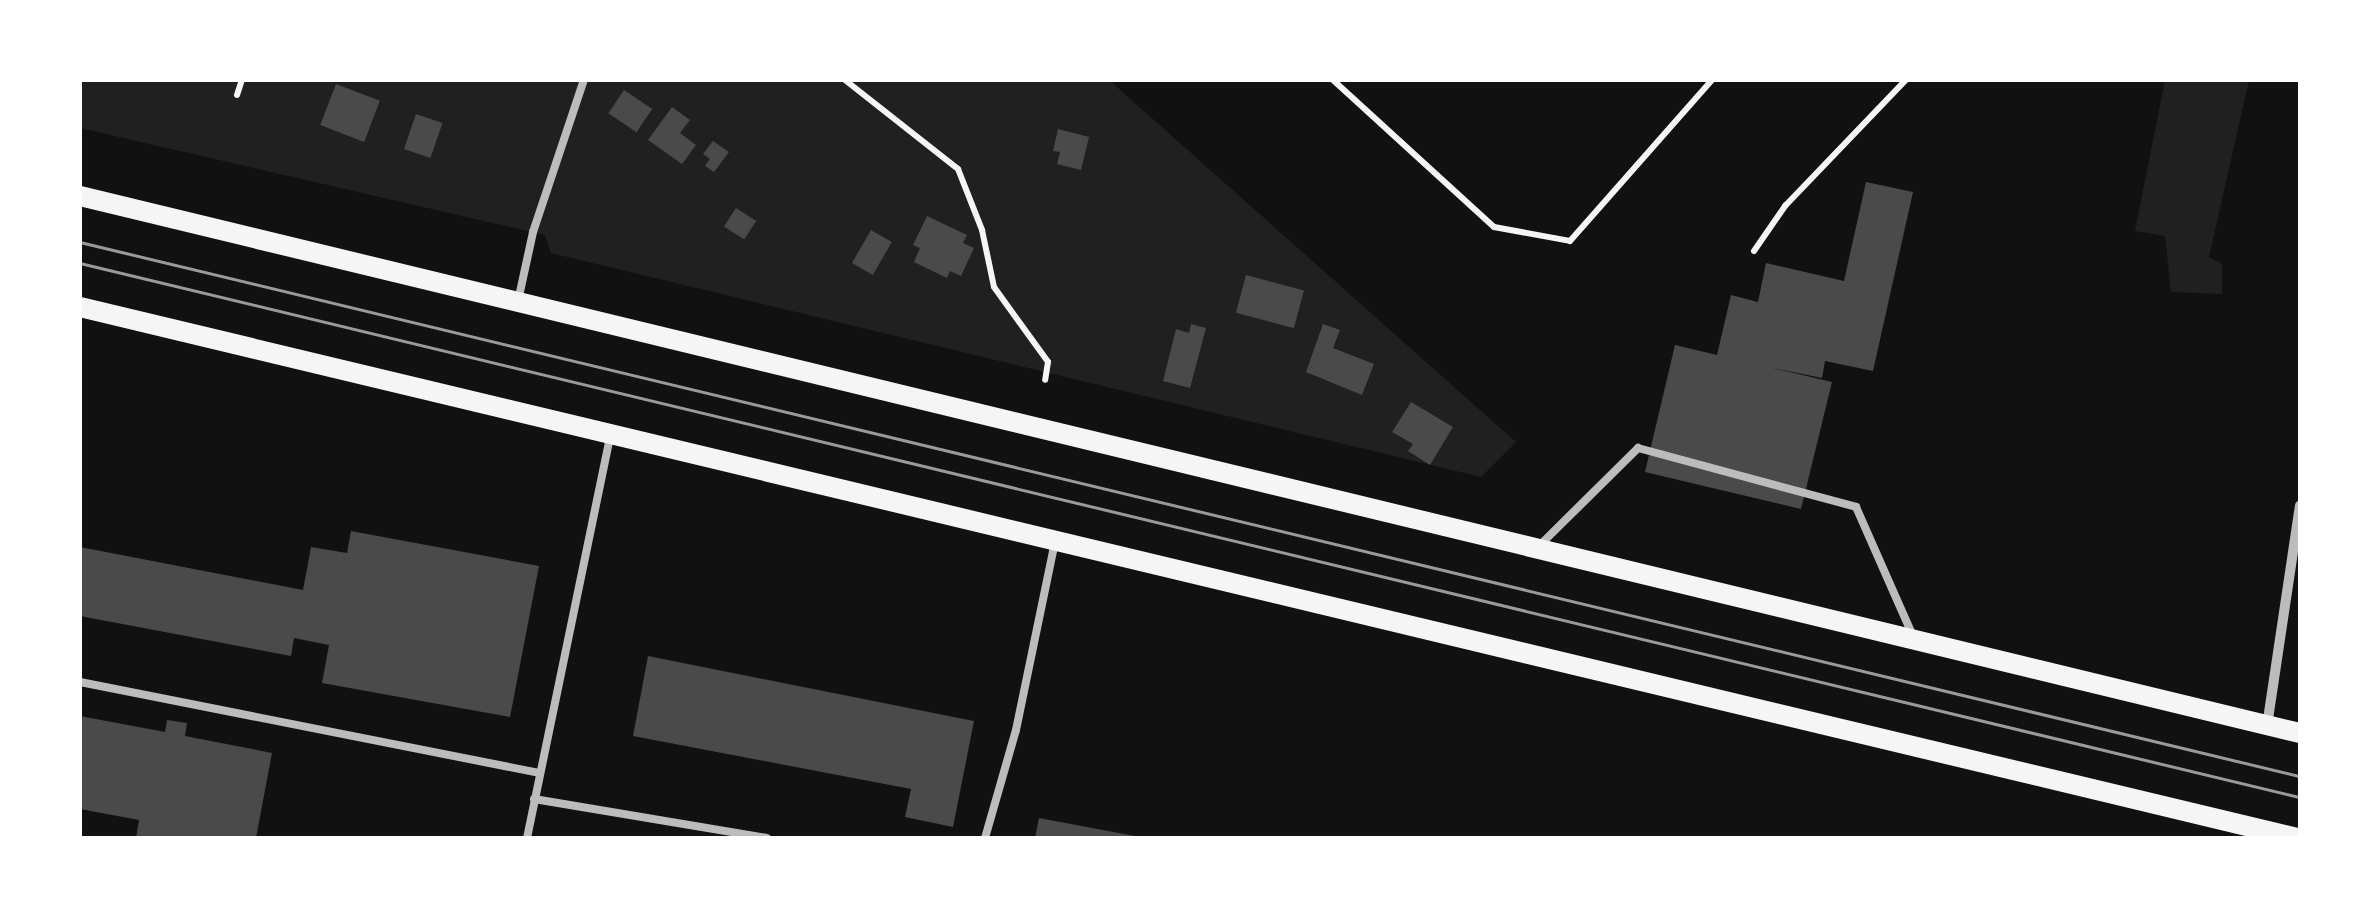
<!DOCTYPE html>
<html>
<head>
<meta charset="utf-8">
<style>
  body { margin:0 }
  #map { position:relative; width:2380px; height:918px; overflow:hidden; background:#111; font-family:"Asap Condensed",sans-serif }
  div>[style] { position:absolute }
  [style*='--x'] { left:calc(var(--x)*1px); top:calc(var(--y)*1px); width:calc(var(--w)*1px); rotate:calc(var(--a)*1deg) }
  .green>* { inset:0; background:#202020 }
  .building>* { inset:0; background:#4a4a4a; transform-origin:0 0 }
  .path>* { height:6px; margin:-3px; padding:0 3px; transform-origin:3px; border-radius:3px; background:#f5f5f5 }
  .service>* { height:8px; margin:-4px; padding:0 4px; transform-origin:4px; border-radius:4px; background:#bcbcbc }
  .minor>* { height:10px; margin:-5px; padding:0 5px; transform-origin:5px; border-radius:5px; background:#bcbcbc }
  .secondary>* { height:20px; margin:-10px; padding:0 10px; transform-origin:10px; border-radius:10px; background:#f5f5f5 }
  .tram>* { height:2.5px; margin:-1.25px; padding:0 1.25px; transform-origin:1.25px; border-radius:1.25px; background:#9a9a9a }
  span { translate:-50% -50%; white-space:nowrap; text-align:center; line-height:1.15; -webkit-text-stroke:9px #fff; paint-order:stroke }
  .frame { position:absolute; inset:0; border:82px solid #fff; pointer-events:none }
</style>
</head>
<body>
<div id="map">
  <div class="green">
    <i style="clip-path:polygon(80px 80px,1109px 80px,1516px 442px,1481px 477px,551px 253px,545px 235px,80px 128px)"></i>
    <i style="clip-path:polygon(2165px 80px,2249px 80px,2209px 257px,2222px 264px,2222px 294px,2171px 292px,2165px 236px,2135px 231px)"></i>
  </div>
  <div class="building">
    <i style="left:336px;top:84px;width:47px;height:44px;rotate:21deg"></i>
    <i style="left:624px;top:90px;width:34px;height:28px;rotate:34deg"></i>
    <i style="clip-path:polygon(672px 107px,690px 120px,680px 133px,696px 145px,682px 164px,648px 140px)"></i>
    <i style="left:416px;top:114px;width:28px;height:37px;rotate:19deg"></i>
    <i style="clip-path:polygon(1058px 129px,1089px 137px,1081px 170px,1057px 164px,1060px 152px,1053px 151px)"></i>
    <i style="clip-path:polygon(713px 141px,729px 152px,714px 172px,705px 166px,710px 159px,703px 154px)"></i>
    <i style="clip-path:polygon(1866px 182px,1913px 192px,1873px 371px,1825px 361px,1822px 378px,1768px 367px,1832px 382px,1801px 509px,1645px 472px,1675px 345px,1717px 355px,1731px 295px,1758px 302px,1766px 263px,1844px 281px)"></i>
    <i style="left:736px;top:208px;width:24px;height:22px;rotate:33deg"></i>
    <i style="clip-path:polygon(927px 216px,967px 235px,963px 243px,974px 248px,961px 276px,950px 271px,947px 278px,914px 262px,920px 248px,913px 245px)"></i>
    <i style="left:871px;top:230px;width:24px;height:38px;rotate:30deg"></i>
    <i style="left:1246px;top:275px;width:60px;height:39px;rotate:15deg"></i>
    <i style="clip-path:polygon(1191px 324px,1206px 328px,1190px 388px,1163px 381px,1176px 329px,1189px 333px)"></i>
    <i style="clip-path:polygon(1323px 324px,1340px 330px,1333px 348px,1374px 364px,1362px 395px,1306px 372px)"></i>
    <i style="clip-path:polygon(1411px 402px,1453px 427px,1430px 465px,1408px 451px,1413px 444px,1392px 432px)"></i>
    <i style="clip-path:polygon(351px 531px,539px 566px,510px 717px,322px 683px,329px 645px,294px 638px,291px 656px,80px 616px,80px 547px,303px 590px,311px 547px,347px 553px)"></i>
    <i style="clip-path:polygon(648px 656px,974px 721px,953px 827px,905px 817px,911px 789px,633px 736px)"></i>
    <i style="clip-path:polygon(80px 716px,165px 732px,167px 720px,187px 723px,185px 736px,272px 753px,256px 838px,136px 838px,139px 820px,80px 809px)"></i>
    <i style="clip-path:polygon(1039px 818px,1135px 836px,1134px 838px,1035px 838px)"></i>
  </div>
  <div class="path">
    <i style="--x:845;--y:80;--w:144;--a:38.2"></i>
    <i style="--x:958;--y:169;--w:66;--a:68.5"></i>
    <i style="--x:982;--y:230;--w:58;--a:78.1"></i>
    <i style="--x:994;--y:287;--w:92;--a:54.2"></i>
    <i style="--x:1048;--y:362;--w:18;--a:99"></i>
    <i style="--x:1333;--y:80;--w:218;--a:42.4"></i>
    <i style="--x:1494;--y:227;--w:77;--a:10.4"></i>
    <i style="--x:1570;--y:241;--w:215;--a:-48.6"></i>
    <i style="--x:237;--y:95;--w:16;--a:-72"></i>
    <i style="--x:1754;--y:251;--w:55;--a:-55.4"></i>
    <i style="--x:1785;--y:206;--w:175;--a:-46.2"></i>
  </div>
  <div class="service">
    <i style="--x:518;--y:301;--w:71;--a:-77.7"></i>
    <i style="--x:533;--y:232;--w:160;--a:-71.5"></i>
    <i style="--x:1538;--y:547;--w:141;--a:-44.7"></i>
    <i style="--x:1638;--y:448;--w:226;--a:15.1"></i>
    <i style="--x:1856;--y:507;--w:139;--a:66.2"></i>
    <i style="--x:80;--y:682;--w:468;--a:11.2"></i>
    <i style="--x:534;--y:799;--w:236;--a:9.5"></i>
    <i style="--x:527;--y:838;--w:410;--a:-78.3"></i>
    <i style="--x:985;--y:838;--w:112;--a:-74"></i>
    <i style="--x:1016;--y:730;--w:193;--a:-78.3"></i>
  </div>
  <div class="minor">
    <i style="--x:2267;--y:726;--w:223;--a:-81.5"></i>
  </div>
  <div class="secondary">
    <i style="--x:80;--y:196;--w:2284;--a:13.6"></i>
    <i style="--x:80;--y:307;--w:2280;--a:13.47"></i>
  </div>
  <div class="tram">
    <i style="--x:80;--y:242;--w:2283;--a:13.53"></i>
    <i style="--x:80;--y:263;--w:2283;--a:13.53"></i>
  </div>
  <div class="frame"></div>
</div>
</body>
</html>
